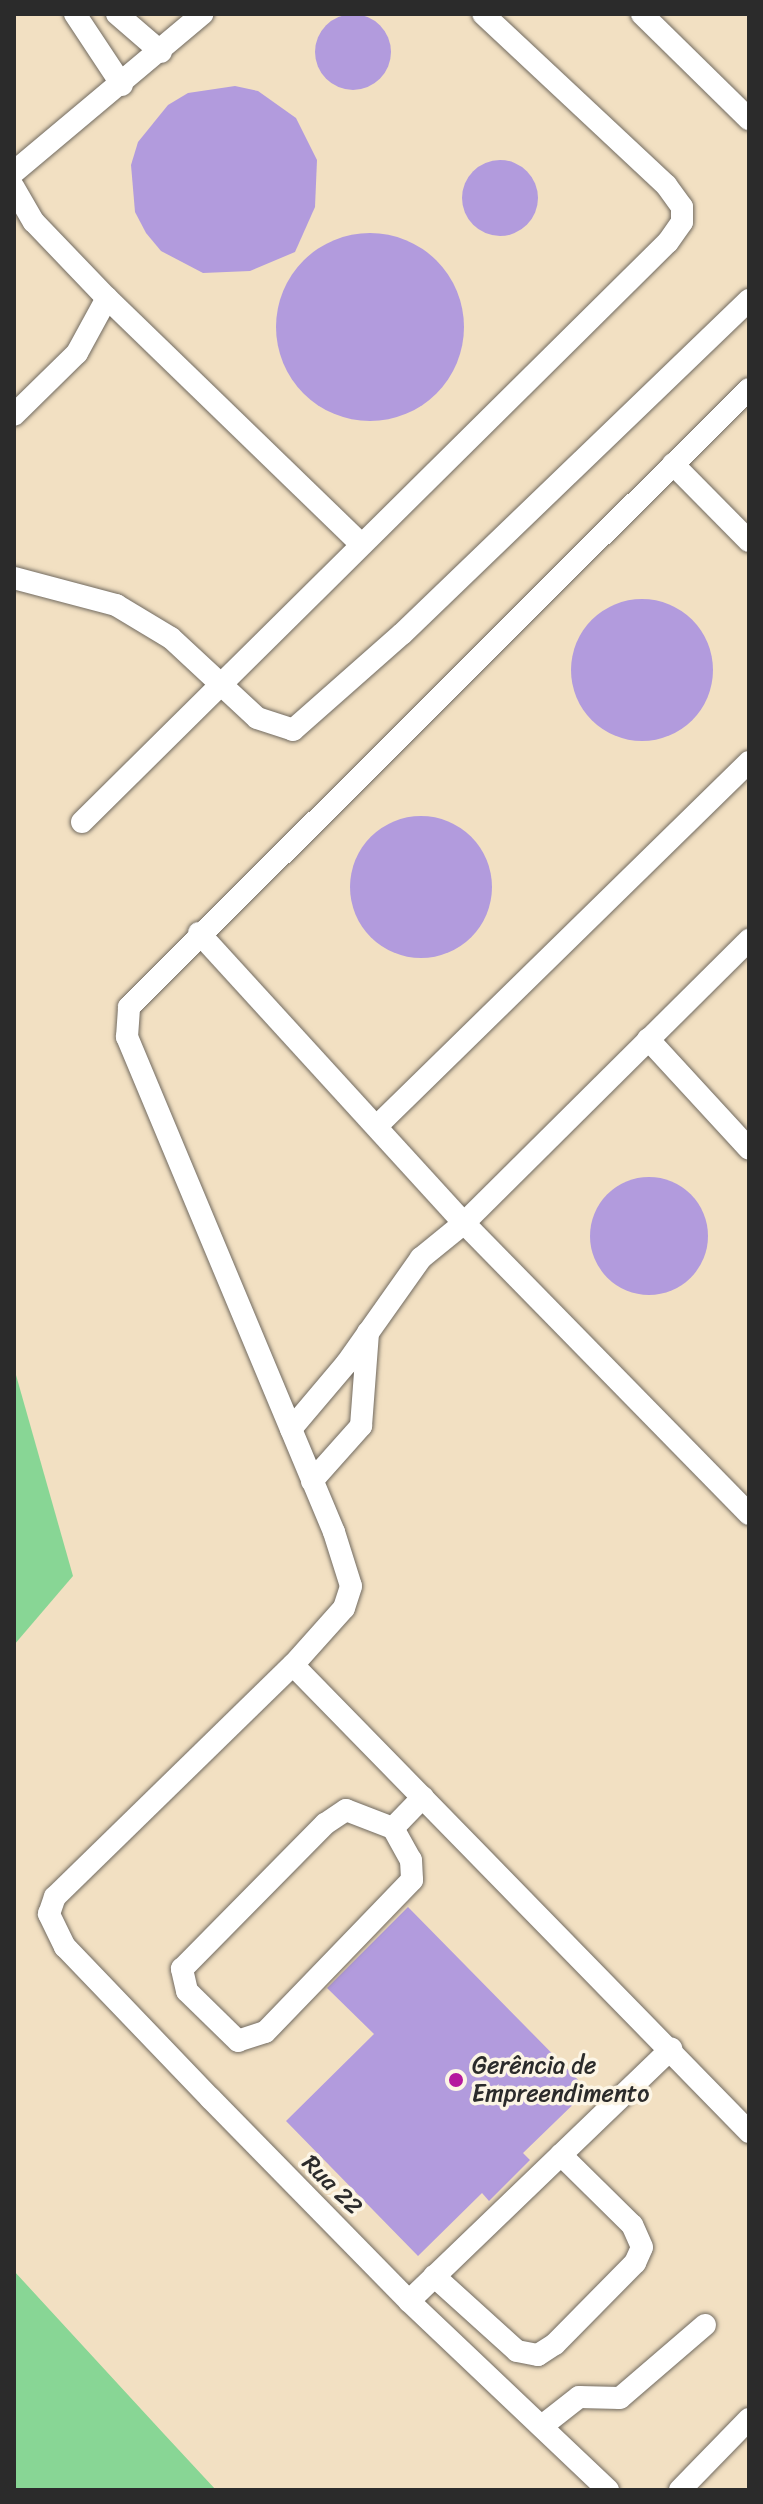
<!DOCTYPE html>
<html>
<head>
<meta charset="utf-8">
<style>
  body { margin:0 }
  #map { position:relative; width:763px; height:2504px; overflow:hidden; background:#f2e0c2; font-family:Sriracha,sans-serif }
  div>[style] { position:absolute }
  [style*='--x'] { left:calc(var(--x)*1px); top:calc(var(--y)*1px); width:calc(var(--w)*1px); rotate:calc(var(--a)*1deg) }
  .green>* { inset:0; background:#88d695 }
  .building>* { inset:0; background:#b29bdd }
  .round { border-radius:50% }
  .roads { filter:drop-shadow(0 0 2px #716a60) drop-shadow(0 0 2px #716a60) }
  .minor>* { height:22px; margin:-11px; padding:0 11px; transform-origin:11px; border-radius:11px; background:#fff }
  .dots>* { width:22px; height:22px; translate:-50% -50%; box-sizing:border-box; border:4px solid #fcf5e5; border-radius:50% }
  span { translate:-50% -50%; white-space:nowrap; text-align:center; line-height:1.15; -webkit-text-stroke:7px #fcf5e5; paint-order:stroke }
  .poi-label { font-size:24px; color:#2b2b2b }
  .left { translate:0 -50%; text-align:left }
  .street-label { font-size:24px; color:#2b2b2b }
  .frame { position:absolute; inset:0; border:16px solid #2b2b2b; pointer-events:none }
</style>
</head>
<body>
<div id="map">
  <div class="green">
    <i style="clip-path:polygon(14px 1368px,73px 1576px,14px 1645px)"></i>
    <i style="clip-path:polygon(14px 2271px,164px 2434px,216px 2490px,14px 2490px)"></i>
  </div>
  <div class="building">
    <i class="round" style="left:315px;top:14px;width:76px;height:76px"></i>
    <i style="clip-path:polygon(235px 86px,258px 91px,296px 118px,317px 160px,315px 207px,295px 252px,250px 271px,203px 273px,161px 251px,146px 233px,135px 212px,131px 165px,138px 142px,168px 105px,188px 93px)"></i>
    <i class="round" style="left:462px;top:160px;width:76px;height:76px"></i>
    <i class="round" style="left:276px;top:233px;width:188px;height:188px"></i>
    <i class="round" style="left:571px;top:599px;width:142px;height:142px"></i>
    <i class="round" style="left:350px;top:816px;width:142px;height:142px"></i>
    <i class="round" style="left:590px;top:1177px;width:118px;height:118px"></i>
    <i style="clip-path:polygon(408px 1907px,588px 2090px,523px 2153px,530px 2160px,489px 2201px,482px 2193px,418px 2256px,286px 2121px,374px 2034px,327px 1988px)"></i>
  </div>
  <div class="roads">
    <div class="minor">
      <i style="--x:75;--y:14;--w:85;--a:56.5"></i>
      <i style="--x:117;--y:14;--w:58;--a:40.8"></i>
      <i style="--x:642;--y:14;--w:150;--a:44.5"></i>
      <i style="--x:14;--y:172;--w:246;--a:-40"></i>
      <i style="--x:14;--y:188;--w:39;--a:60"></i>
      <i style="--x:34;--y:222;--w:105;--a:46.2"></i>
      <i style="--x:107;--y:298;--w:63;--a:118.6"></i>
      <i style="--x:77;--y:353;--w:88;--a:135.5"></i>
      <i style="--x:107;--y:298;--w:354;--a:44.1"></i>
      <i style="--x:673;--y:464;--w:108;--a:45.4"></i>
      <i style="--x:14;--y:578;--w:106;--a:14.8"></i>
      <i style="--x:116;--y:605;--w:64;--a:31"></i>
      <i style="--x:171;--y:638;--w:117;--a:42.9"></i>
      <i style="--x:257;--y:718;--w:38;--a:18"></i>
      <i style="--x:293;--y:730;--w:145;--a:-41.4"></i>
      <i style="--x:402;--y:634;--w:482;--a:-43.9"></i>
      <i style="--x:82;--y:822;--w:824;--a:-44.71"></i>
      <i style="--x:668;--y:242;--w:24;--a:-55"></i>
      <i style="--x:682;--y:222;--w:15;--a:-90"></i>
      <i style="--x:682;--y:207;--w:27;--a:-126"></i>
      <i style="--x:666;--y:185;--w:250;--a:-136.9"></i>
      <i style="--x:199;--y:933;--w:393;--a:47.6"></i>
      <i style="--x:464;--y:1223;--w:407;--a:45.6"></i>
      <i style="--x:648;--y:1039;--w:149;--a:47.4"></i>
      <i style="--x:378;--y:1125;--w:519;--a:-44.38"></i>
      <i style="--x:291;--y:1429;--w:85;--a:-49.8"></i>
      <i style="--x:346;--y:1364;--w:130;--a:-54.7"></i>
      <i style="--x:421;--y:1258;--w:55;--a:-39.1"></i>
      <i style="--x:464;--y:1223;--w:402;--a:-44.8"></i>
      <i style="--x:312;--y:1481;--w:74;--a:-48.3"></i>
      <i style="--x:361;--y:1426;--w:94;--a:-85.7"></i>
      <i style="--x:293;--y:1665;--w:653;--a:45.68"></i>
      <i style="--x:346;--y:1810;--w:50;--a:21"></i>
      <i style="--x:393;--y:1828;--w:37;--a:61"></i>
      <i style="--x:411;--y:1860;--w:20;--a:87"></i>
      <i style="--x:412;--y:1880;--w:211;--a:134"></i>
      <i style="--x:265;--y:2032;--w:28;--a:162"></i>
      <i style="--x:238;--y:2041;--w:71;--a:-135.6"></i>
      <i style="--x:187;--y:1991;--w:23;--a:-103"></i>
      <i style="--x:182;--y:1969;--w:204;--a:-45.4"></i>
      <i style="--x:325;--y:1824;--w:25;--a:-34"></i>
      <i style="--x:393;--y:1828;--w:43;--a:-45.9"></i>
      <i style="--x:434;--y:2276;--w:112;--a:42.1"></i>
      <i style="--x:517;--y:2351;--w:21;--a:11"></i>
      <i style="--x:538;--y:2355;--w:20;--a:-33"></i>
      <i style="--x:555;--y:2344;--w:114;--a:-45.4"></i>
      <i style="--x:635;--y:2263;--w:17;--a:-66"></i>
      <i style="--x:642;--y:2247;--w:24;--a:-114"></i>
      <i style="--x:632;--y:2225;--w:100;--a:-135.4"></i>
      <i style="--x:409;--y:2301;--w:364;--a:-43.9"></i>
      <i style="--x:542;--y:2426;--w:47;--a:-38.1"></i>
      <i style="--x:579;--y:2397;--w:41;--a:1.4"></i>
      <i style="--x:620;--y:2398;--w:112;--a:-40.7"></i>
      <i style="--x:608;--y:2490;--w:274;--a:-136.5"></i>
      <i style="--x:409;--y:2301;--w:283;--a:-134.4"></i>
      <i style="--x:211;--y:2099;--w:211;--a:-133.8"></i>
      <i style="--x:65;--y:1947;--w:37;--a:-116"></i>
      <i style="--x:49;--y:1914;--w:18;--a:-71"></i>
      <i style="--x:55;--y:1897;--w:332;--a:-44.3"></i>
      <i style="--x:293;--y:1665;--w:76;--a:-48.2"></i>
      <i style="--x:344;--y:1608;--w:23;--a:-72"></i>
      <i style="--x:351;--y:1586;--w:57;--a:-107.5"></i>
      <i style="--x:334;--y:1532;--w:537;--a:-112.69"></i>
      <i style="--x:127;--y:1037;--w:30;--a:-86"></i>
      <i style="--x:129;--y:1007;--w:875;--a:-44.91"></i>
      <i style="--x:680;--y:2490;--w:99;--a:-45.8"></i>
    </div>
  </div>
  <div class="dots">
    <i style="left:456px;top:2080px;background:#b5179e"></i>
  </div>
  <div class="poi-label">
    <span class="left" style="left:472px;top:2080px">Gerência de<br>Empreendimento</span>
  </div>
  <div class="street-label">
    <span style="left:332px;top:2185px;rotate:45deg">Rua 22</span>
  </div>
  <div class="frame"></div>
</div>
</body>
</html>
